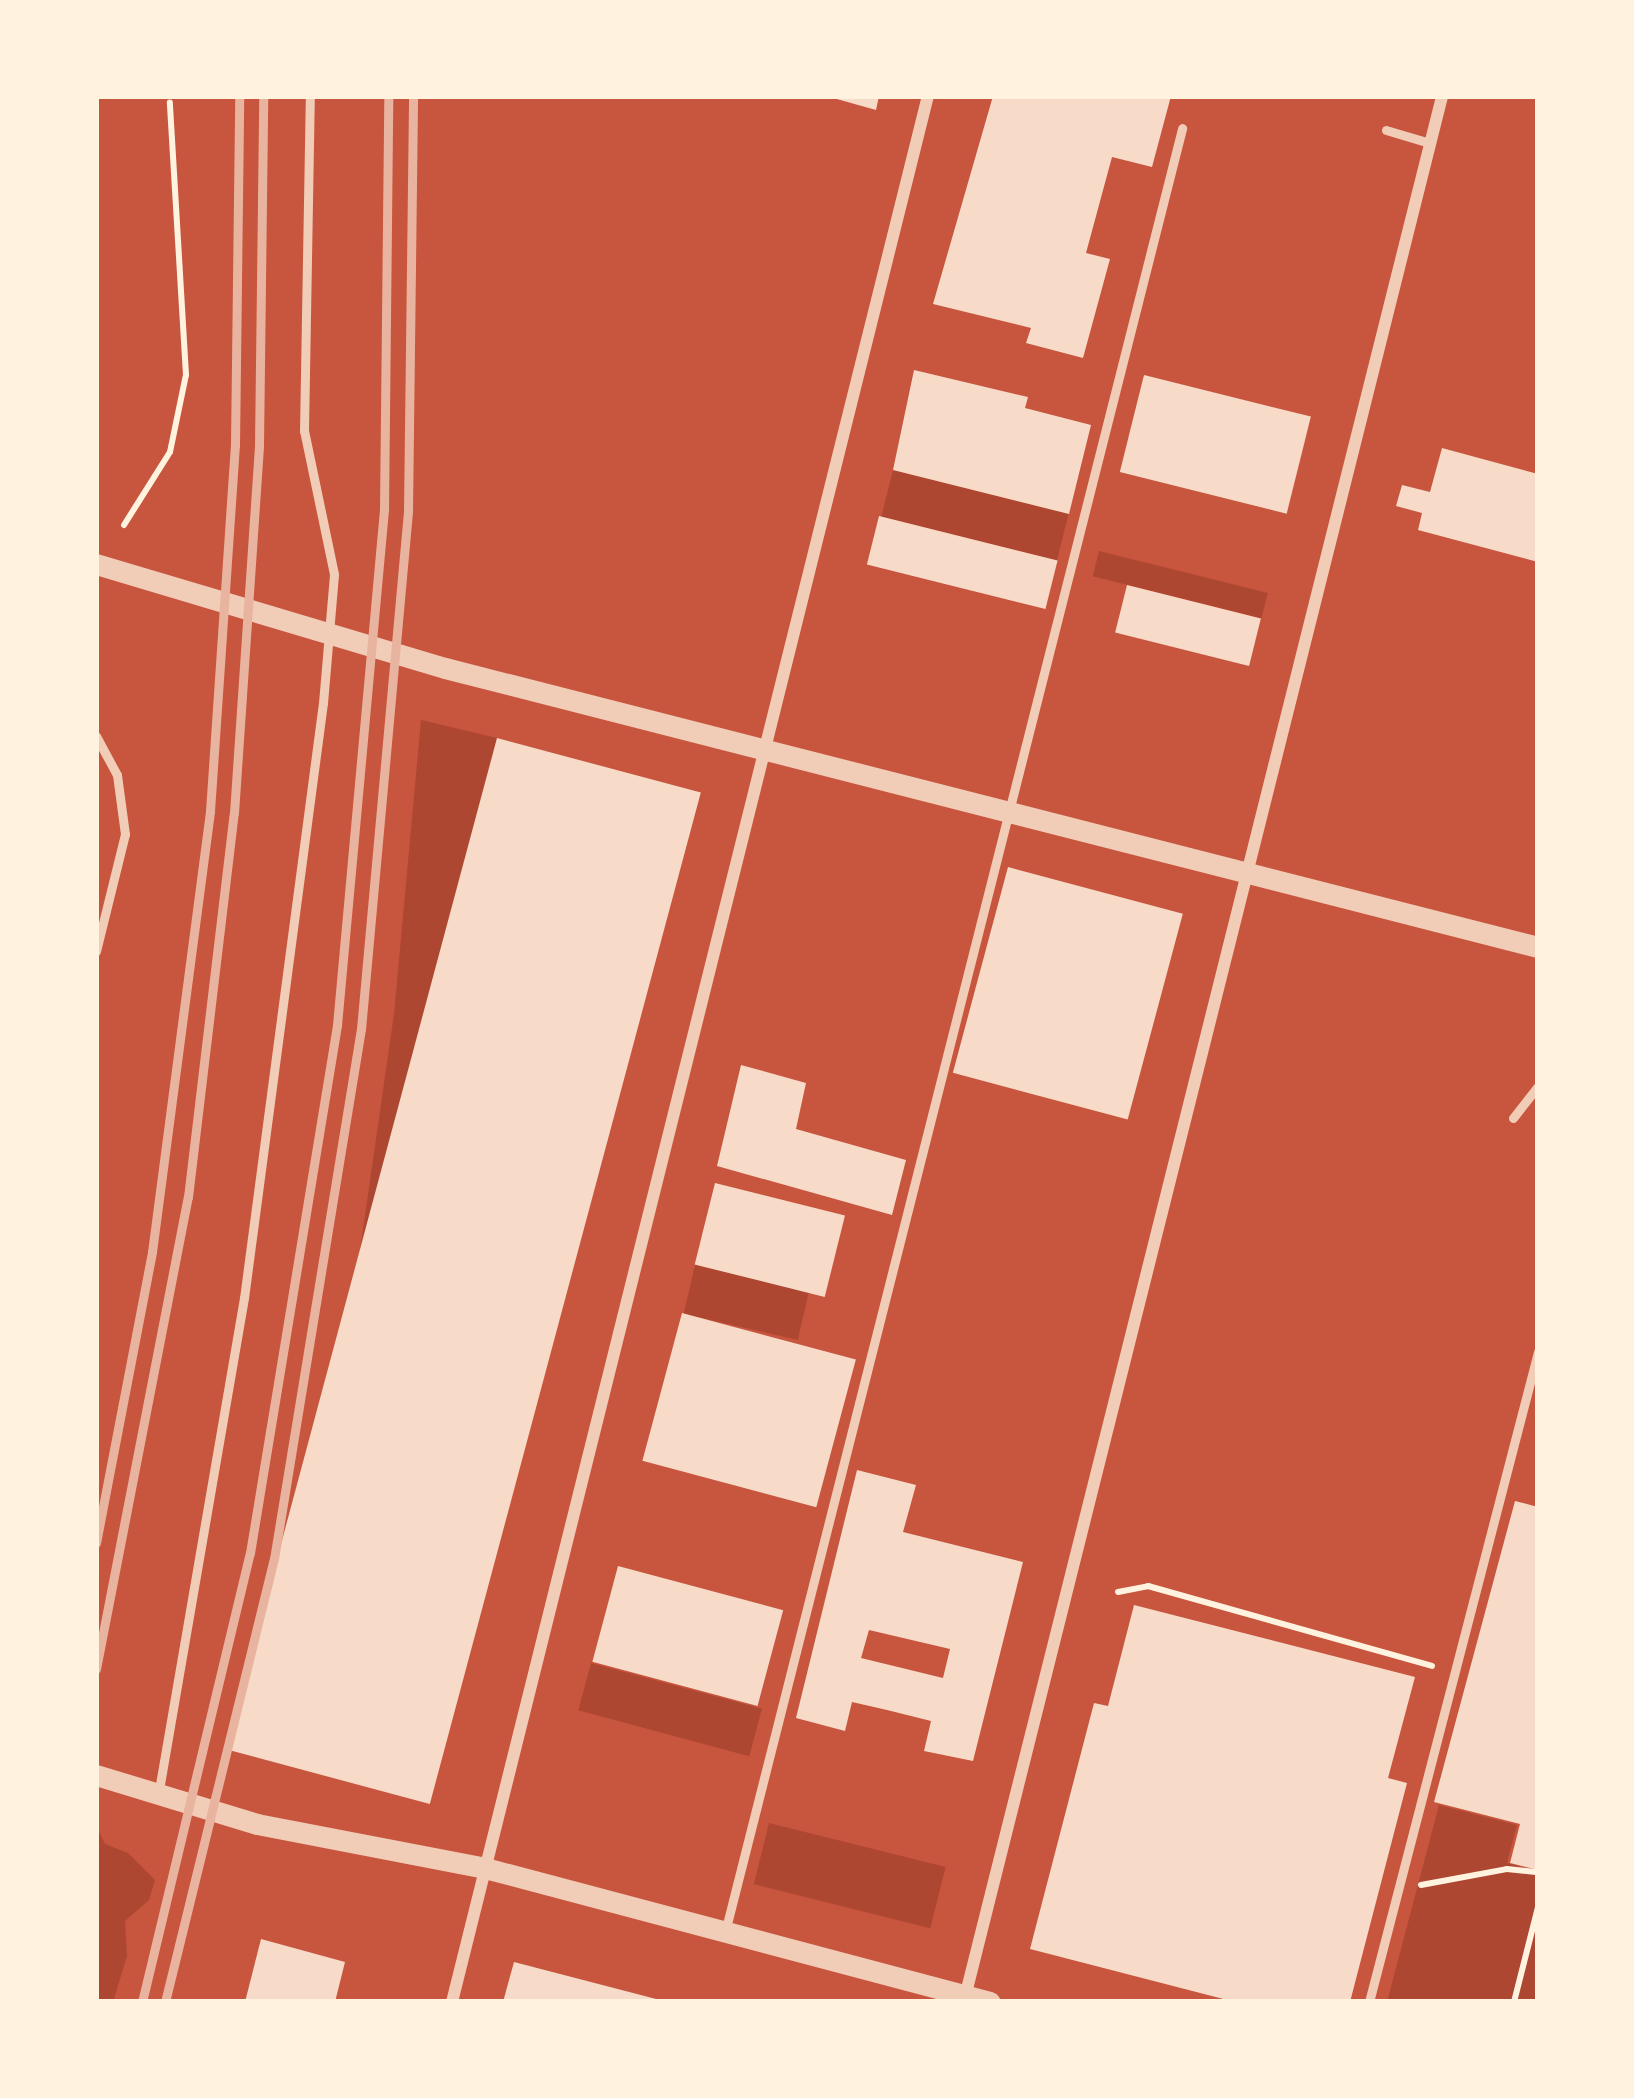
<!DOCTYPE html>
<html>
<head>
<meta charset="utf-8">
<style>
  body { margin:0 }
  #map { position:relative; width:1634px; height:2098px; overflow:hidden; background:#c8553d; font-family:Helvetica,sans-serif }
  div>[style] { position:absolute }
  [style*='--x'] { left:calc(var(--x)*1px); top:calc(var(--y)*1px); width:calc(var(--w)*1px); rotate:calc(var(--a)*1deg) }
  .green>* { inset:0; background:#ae4732; transform-origin:0 0 }
  .building>* { inset:0; background:#f7dbc8; transform-origin:0 0 }
  .path>* { height:6px; margin:-3px; padding:0 3px; transform-origin:3px; border-radius:3px; background:#fff3e0 }
  .service>* { height:9px; margin:-4.5px; padding:0 4.5px; transform-origin:4.5px; border-radius:4.5px; background:#f1ccb7 }
  .minor>* { height:12px; margin:-6px; padding:0 6px; transform-origin:6px; border-radius:6px; background:#f1ccb7 }
  .tertiary>* { height:21px; margin:-10.5px; padding:0 10.5px; transform-origin:10.5px; border-radius:10.5px; background:#f1ccb7 }
  .rail>* { height:9px; margin:-4.5px; padding:0 4.5px; transform-origin:4.5px; border-radius:4.5px; background:#e9b49f }
  span { translate:-50% -50%; white-space:nowrap; text-align:center; line-height:1.15; -webkit-text-stroke:12px #fff3e0; paint-order:stroke }
  .frame { position:absolute; inset:0; border:99px solid #fff3e0; pointer-events:none }
</style>
</head>
<body>
<div id="map">
  <div class="green">
    <i style="left:893px;top:470px;width:181px;height:48px;rotate:14deg"></i>
    <i style="left:1099px;top:551px;width:174px;height:26px;rotate:14deg"></i>
    <i style="clip-path:polygon(421px 720px,497px 738px,257px 1757px,356px 1278px,394px 1014px)"></i>
    <i style="left:695px;top:1265px;width:117px;height:50px;rotate:13deg"></i>
    <i style="left:591px;top:1663px;width:177px;height:49px;rotate:15deg"></i>
    <i style="clip-path:polygon(1439px 1805px,1517px 1825px,1507px 1863px,1538px 1872px,1538px 2002px,1387px 2002px)"></i>
    <i style="left:769px;top:1823px;width:182px;height:63px;rotate:14deg"></i>
    <i style="clip-path:polygon(96px 1826px,105px 1844px,128px 1853px,155px 1880px,149px 1900px,125px 1921px,127px 1956px,113px 2002px,96px 2002px)"></i>
  </div>
  <div class="building">
    <i style="clip-path:polygon(826px 96px,879px 96px,876px 110px)"></i>
    <i style="clip-path:polygon(993px 96px,1171px 96px,1152px 167px,1112px 157px,1086px 253px,1110px 259px,1083px 358px,1026px 343px,1031px 328px,933px 304px)"></i>
    <i style="clip-path:polygon(914px 370px,1028px 397px,1025px 408px,1091px 425px,1069px 514px,893px 470px)"></i>
    <i style="left:1144px;top:375px;width:172px;height:100px;rotate:14deg"></i>
    <i style="clip-path:polygon(1442px 448px,1538px 474px,1538px 562px,1418px 530px,1422px 513px,1396px 506px,1402px 485px,1430px 492px)"></i>
    <i style="left:879px;top:516px;width:184px;height:50px;rotate:14deg"></i>
    <i style="left:1127px;top:585px;width:138px;height:49px;rotate:14deg"></i>
    <i style="left:497px;top:738px;width:211px;height:1047px;rotate:15deg"></i>
    <i style="left:1008px;top:867px;width:181px;height:213px;rotate:15deg"></i>
    <i style="clip-path:polygon(741px 1065px,806px 1083px,796px 1129px,906px 1160px,892px 1215px,717px 1166px)"></i>
    <i style="left:715px;top:1183px;width:134px;height:84px;rotate:14deg"></i>
    <i style="left:682px;top:1313px;width:180px;height:153px;rotate:15deg"></i>
    <i style="clip-path:polygon(evenodd,857px 1470px,916px 1485px,903px 1532px,1023px 1562px,973px 1761px,924px 1751px,931px 1721px,887px 1710px,852px 1702px,845px 1731px,796px 1718px,857px 1470px,869px 1630px,950px 1649px,943px 1678px,861px 1658px,869px 1630px)"></i>
    <i style="clip-path:polygon(1515px 1501px,1538px 1507px,1538px 1870px,1510px 1863px,1520px 1824px,1434px 1802px)"></i>
    <i style="left:618px;top:1566px;width:171px;height:99px;rotate:15deg"></i>
    <i style="clip-path:polygon(1134px 1605px,1415px 1677px,1388px 1778px,1407px 1783px,1350px 2002px,1235px 2002px,1030px 1949px,1094px 1703px,1108px 1706px)"></i>
    <i style="clip-path:polygon(261px 1939px,345px 1962px,335px 2002px,245px 2002px)"></i>
    <i style="clip-path:polygon(514px 1962px,660px 2000px,660px 2002px,503px 2002px)"></i>
  </div>
  <div class="path">
    <i style="--x:124;--y:525;--w:86;--a:-57.8"></i>
    <i style="--x:170;--y:452;--w:79;--a:-78.3"></i>
    <i style="--x:186;--y:375;--w:273;--a:-93.4"></i>
    <i style="--x:1118;--y:1592;--w:31;--a:-11"></i>
    <i style="--x:1148;--y:1586;--w:295;--a:15.7"></i>
    <i style="--x:1421;--y:1885;--w:87;--a:-10.5"></i>
    <i style="--x:1507;--y:1869;--w:31;--a:6"></i>
    <i style="--x:1514;--y:2002;--w:98;--a:-75.8"></i>
  </div>
  <div class="service">
    <i style="--x:1386;--y:130;--w:46;--a:16.5"></i>
    <i style="--x:96;--y:736;--w:44;--a:61.7"></i>
    <i style="--x:117;--y:775;--w:60;--a:82.3"></i>
    <i style="--x:125;--y:834;--w:121;--a:103.9"></i>
    <i style="--x:1513;--y:1118;--w:41;--a:-52"></i>
    <i style="--x:159;--y:1790;--w:499;--a:-80.2"></i>
    <i style="--x:244;--y:1298;--w:600;--a:-82.44"></i>
    <i style="--x:323;--y:703;--w:129;--a:-85.1"></i>
    <i style="--x:334;--y:574;--w:146;--a:-101.8"></i>
    <i style="--x:304;--y:431;--w:335;--a:-89"></i>
    <i style="--x:725;--y:1932;--w:1861;--a:-75.78"></i>
    <i style="--x:1369;--y:2002;--w:672;--a:-75.43"></i>
  </div>
  <div class="minor">
    <i style="--x:964;--y:2001;--w:1964;--a:-75.91"></i>
    <i style="--x:452;--y:2002;--w:1965;--a:-75.98"></i>
  </div>
  <div class="tertiary">
    <i style="--x:96;--y:564;--w:364;--a:16.6"></i>
    <i style="--x:445;--y:668;--w:1128;--a:14.32"></i>
    <i style="--x:96;--y:1775;--w:168;--a:16.9"></i>
    <i style="--x:257;--y:1824;--w:232;--a:10.9"></i>
    <i style="--x:485;--y:1868;--w:522;--a:14.86"></i>
  </div>
  <div class="rail">
    <i style="--x:96;--y:1543;--w:296;--a:-79.1"></i>
    <i style="--x:152;--y:1252;--w:445;--a:-82.5"></i>
    <i style="--x:210;--y:811;--w:367;--a:-86.1"></i>
    <i style="--x:235;--y:445;--w:349;--a:-89.3"></i>
    <i style="--x:96;--y:1669;--w:481;--a:-79"></i>
    <i style="--x:188;--y:1197;--w:387;--a:-83.2"></i>
    <i style="--x:234;--y:813;--w:368;--a:-86.1"></i>
    <i style="--x:259;--y:446;--w:350;--a:-89.3"></i>
    <i style="--x:142;--y:2002;--w:462;--a:-76.5"></i>
    <i style="--x:250;--y:1553;--w:535;--a:-80.64"></i>
    <i style="--x:337;--y:1025;--w:517;--a:-84.79"></i>
    <i style="--x:384;--y:510;--w:414;--a:-89.4"></i>
    <i style="--x:165;--y:2002;--w:456;--a:-76.2"></i>
    <i style="--x:274;--y:1559;--w:537;--a:-80.68"></i>
    <i style="--x:361;--y:1029;--w:519;--a:-84.81"></i>
    <i style="--x:408;--y:512;--w:416;--a:-89.3"></i>
  </div>
  <div class="frame"></div>
</div>
</body>
</html>
